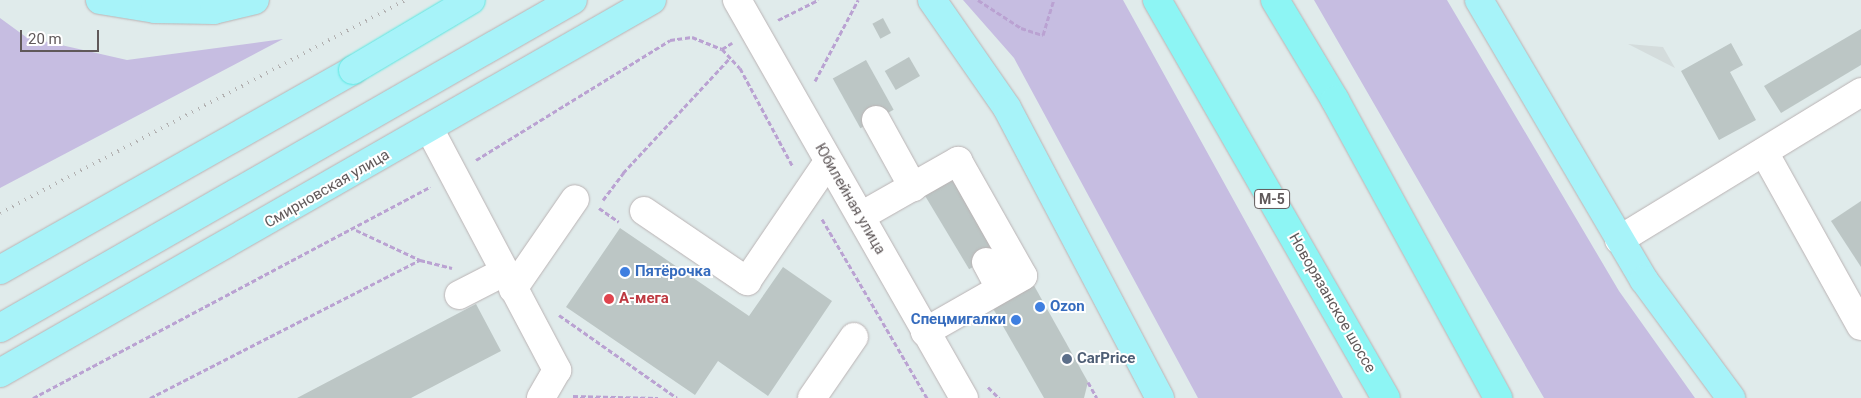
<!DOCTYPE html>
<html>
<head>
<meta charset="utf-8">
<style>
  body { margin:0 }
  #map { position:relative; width:1861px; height:398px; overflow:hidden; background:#e0ebeb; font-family:Roboto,sans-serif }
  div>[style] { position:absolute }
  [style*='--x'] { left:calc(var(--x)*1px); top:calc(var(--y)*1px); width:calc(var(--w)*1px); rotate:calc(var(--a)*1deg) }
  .industrial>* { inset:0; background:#d4dcdc }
  .green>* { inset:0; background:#c6bde1 }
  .building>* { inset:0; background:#bcc6c5; transform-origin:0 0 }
  .path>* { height:3px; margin-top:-1.5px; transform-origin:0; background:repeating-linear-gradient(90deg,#baa2d2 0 5px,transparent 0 7.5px) }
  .roads { filter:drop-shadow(0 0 1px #bab3b4) drop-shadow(0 0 1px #bab3b4) }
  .minor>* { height:28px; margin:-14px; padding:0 14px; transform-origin:14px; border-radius:14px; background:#fff }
  .major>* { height:28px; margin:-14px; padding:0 14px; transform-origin:14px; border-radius:14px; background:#a7f3f9 }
  .highway>* { height:28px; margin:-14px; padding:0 14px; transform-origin:14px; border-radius:14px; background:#8df5f4 }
  .rail>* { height:4px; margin-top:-2px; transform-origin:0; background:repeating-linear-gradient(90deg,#b2b1b1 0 1px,transparent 0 7px) }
  .bridges { filter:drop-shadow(0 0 1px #5de7e1) drop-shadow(0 0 1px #5de7e1) }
  .major-bridge>* { height:28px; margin:-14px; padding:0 14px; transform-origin:14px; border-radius:14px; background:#a7f3f9 }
  .dots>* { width:14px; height:14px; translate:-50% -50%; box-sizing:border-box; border:2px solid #fff; border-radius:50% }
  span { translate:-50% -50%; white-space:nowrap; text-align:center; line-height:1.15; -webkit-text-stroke:4px #fff; paint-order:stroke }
  .shield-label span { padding:1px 4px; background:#fff; border:1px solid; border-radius:4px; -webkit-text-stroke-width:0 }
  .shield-label { font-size:14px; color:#60595a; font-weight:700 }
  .street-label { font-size:15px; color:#60595a }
  .shop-label { font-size:15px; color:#366cbe; font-weight:700 }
  .left { translate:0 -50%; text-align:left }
  .right { translate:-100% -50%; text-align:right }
  .health-label { font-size:15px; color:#be3a42; font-weight:700 }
  .service-label { font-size:15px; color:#4e5e75; font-weight:700 }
  .scale { position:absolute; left:20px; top:30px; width:79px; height:22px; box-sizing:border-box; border:2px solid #60595a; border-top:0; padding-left:6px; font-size:15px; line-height:18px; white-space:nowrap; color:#60595a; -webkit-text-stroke:4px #fff; paint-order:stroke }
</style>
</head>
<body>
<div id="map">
  <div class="industrial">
    <i style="clip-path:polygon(1628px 44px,1663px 47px,1675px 68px)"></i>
  </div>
  <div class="green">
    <i style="clip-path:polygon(963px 0,1123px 0,1343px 398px,1198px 398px,1014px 58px)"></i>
    <i style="clip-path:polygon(1314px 0,1447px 0,1619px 291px,1695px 398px,1544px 398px)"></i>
    <i style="clip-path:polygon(0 18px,26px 37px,127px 60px,283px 39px,0 188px)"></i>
  </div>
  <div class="building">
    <i style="left:883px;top:18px;width:17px;height:12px;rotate:62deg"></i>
    <i style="clip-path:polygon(1861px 29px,1861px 65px,1781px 113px,1764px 86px)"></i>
    <i style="clip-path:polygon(1731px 43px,1743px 65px,1730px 72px,1756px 120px,1719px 140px,1681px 71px)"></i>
    <i style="left:909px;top:57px;width:22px;height:28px;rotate:60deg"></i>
    <i style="left:866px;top:60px;width:57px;height:38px;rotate:61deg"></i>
    <i style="left:954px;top:178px;width:86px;height:34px;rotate:59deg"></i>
    <i style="clip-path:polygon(1861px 201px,1861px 267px,1831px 221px)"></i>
    <i style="clip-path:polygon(620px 228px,749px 316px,783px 267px,832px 301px,768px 396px,718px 361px,695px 395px,566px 307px)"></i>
    <i style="clip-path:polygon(1032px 282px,1088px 382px,1084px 398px,1044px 398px,991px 305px)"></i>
    <i style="clip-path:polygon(476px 304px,501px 351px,453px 376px,411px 398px,297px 398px)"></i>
  </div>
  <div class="path">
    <i style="--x:978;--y:0;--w:51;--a:33.1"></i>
    <i style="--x:1021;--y:28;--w:23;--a:18"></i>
    <i style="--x:1043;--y:35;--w:37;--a:-73"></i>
    <i style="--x:778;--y:20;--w:45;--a:-26.6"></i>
    <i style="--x:722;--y:49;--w:26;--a:47"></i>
    <i style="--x:740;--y:68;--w:112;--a:61.8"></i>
    <i style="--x:815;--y:81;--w:92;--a:-62"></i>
    <i style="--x:476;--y:160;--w:228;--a:-31.7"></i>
    <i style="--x:670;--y:40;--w:22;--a:-8"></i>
    <i style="--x:692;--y:37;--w:32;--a:22"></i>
    <i style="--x:722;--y:49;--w:12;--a:-31"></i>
    <i style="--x:603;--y:200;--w:34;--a:-53"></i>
    <i style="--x:623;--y:173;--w:157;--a:-47.1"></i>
    <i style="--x:599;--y:208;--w:24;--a:35"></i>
    <i style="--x:822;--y:219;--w:208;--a:59.6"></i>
    <i style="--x:356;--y:230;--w:71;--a:25.1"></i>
    <i style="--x:420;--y:260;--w:33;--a:14"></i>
    <i style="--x:559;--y:315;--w:144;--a:35.1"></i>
    <i style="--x:1088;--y:382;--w:18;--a:61"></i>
    <i style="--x:988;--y:387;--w:16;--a:45"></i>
    <i style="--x:573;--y:396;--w:85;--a:1.3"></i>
    <i style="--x:33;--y:398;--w:450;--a:-28"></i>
    <i style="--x:150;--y:398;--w:303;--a:-27.1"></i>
  </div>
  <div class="roads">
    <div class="minor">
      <i style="--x:737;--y:0;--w:458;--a:60.3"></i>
      <i style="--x:876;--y:120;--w:77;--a:61.1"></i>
      <i style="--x:430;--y:130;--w:272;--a:62.1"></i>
      <i style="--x:557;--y:370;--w:32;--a:120"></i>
      <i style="--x:1764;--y:152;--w:199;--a:60.9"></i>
      <i style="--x:644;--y:211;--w:125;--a:34.2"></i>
      <i style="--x:747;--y:281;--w:144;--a:-55.8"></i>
      <i style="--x:861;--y:216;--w:112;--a:-29.6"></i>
      <i style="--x:958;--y:161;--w:132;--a:60.5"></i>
      <i style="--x:1023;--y:276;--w:113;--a:150.3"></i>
      <i style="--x:1619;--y:240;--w:284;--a:-31.4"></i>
      <i style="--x:986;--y:262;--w:30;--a:62"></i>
      <i style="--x:513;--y:289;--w:109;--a:-55.4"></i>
      <i style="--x:459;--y:295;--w:51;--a:-27.1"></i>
      <i style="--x:812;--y:398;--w:74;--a:-55.5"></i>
    </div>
    <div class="major">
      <i style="--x:100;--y:0;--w:56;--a:9.3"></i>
      <i style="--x:155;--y:9;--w:59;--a:1"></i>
      <i style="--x:214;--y:10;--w:42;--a:-13.7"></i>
      <i style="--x:932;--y:0;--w:131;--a:55.2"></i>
      <i style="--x:1007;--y:108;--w:328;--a:62.2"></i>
      <i style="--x:1479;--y:0;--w:325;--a:59.5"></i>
      <i style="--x:1644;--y:280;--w:147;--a:53.6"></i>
      <i style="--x:0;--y:270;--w:406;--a:-29.5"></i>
      <i style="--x:0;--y:328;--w:660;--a:-29.79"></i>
      <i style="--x:0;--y:373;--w:751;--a:-29.77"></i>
    </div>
    <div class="highway">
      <i style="--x:1157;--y:0;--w:459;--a:60.1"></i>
      <i style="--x:1275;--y:0;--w:117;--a:59"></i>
      <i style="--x:1335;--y:100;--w:340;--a:61.3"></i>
    </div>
  </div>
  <div class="rail">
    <i style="--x:0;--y:213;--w:458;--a:-27.7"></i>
  </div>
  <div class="bridges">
    <div class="major-bridge">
      <i style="--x:353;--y:70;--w:137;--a:-30.7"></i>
    </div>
  </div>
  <div class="dots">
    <i style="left:625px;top:272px;background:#3f7fe0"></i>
    <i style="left:609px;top:299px;background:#e0444e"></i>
    <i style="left:1040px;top:307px;background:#3f7fe0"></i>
    <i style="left:1016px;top:320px;background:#3f7fe0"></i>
    <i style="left:1067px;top:359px;background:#5c6f8a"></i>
  </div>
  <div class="shield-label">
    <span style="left:1272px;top:199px">М-5</span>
  </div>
  <div class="street-label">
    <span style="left:327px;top:189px;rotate:-30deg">Смирновская улица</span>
    <span style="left:850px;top:199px;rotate:60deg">Юбилейная улица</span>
    <span style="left:1332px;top:303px;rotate:60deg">Новорязанское шоссе</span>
  </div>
  <div class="shop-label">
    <span class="left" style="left:635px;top:272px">Пятёрочка</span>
    <span class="left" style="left:1050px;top:307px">Ozon</span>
    <span class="right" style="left:1006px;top:320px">Спецмигалки</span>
  </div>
  <div class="health-label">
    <span class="left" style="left:619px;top:299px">А-мега</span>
  </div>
  <div class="service-label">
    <span class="left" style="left:1077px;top:359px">CarPrice</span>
  </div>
  <div class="scale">20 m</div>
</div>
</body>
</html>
